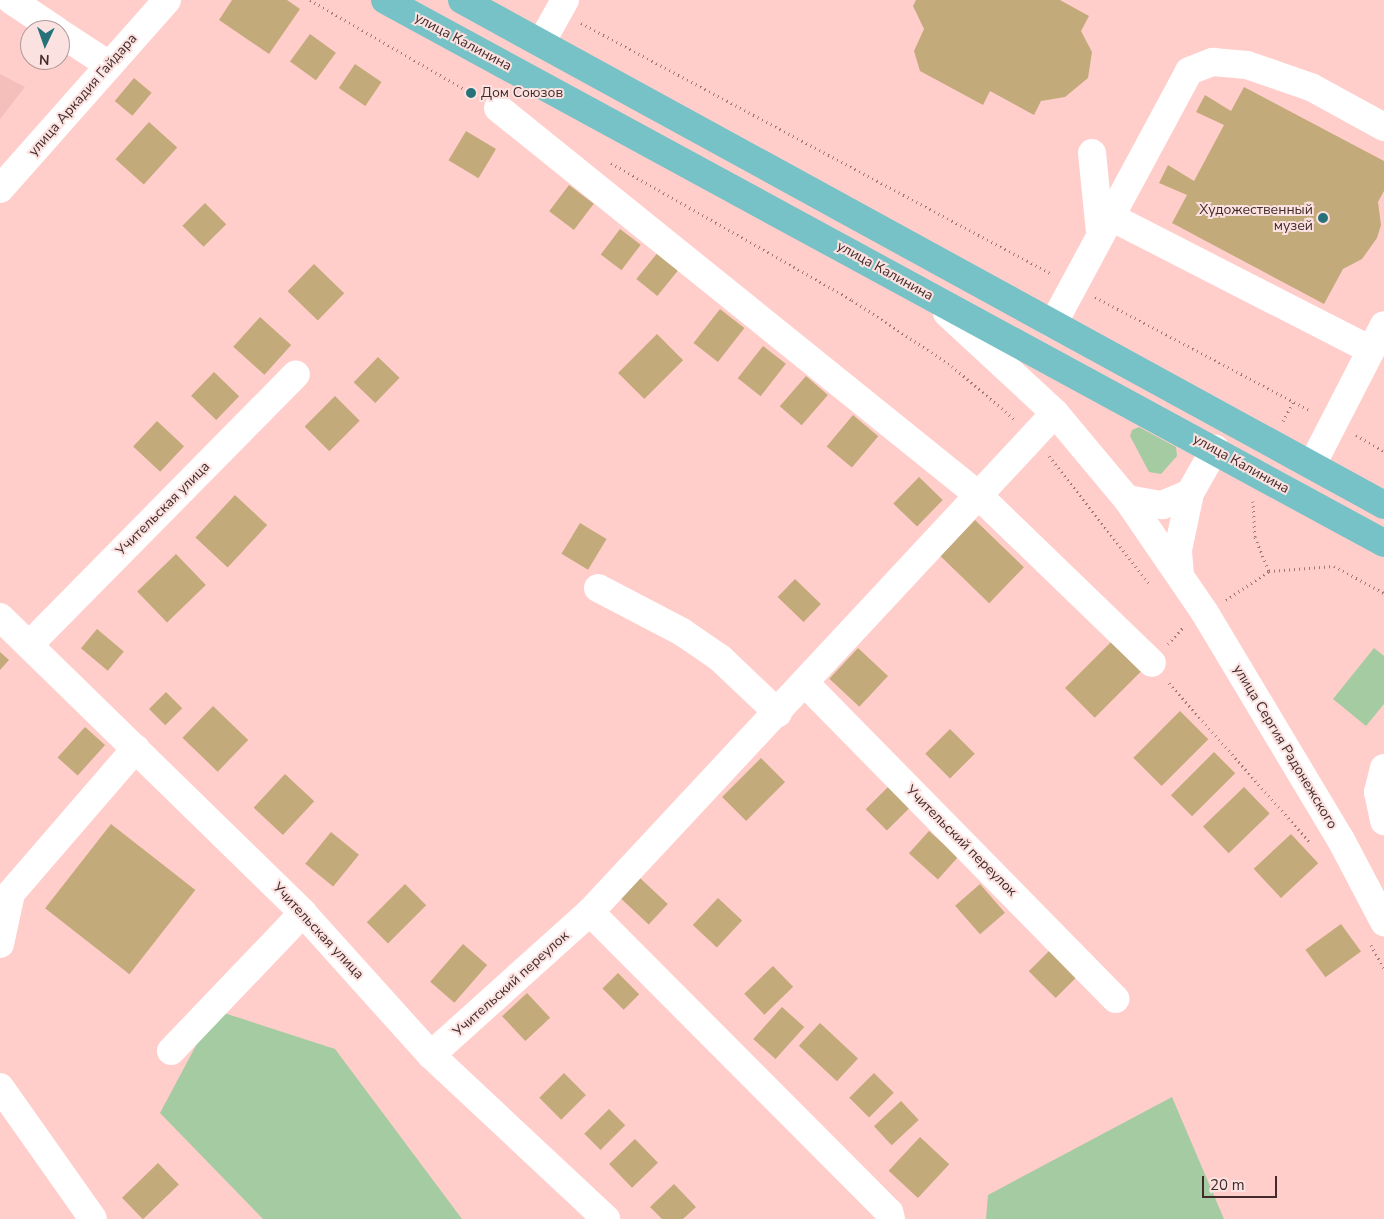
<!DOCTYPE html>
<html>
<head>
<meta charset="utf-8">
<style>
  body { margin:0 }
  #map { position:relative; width:1384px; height:1219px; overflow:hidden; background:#ffcecb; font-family:"Nunito Sans",sans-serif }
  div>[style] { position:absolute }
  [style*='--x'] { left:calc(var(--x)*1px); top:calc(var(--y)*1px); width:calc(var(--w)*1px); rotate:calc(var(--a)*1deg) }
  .built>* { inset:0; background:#f4bfbb }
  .green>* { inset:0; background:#a4cba1 }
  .building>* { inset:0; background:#c3aa7b; transform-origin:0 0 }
  .path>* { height:3px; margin-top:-1.5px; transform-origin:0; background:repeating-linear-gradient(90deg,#9c7977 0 1px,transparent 0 5px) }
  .minor>* { height:28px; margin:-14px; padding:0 14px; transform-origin:14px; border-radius:14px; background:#fff }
  .major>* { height:28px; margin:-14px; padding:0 14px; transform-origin:14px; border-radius:14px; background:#77c2c7 }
  .dots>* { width:14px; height:14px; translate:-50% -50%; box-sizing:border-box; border:2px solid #fbe2e0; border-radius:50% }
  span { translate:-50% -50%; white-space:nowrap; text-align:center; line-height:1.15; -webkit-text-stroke:4px #fbe2e0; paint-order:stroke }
  .street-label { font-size:14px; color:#422b2a }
  .poi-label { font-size:14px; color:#422b2a }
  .left { translate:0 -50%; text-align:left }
  .right { translate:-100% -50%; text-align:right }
  .north { position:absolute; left:20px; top:20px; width:50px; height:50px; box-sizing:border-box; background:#fbe2e0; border:1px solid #b19997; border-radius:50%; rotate:183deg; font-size:14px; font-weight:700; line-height:20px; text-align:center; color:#422b2a }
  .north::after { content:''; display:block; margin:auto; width:18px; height:22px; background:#277278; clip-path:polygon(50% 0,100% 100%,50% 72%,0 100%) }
  .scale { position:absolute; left:1202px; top:1176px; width:75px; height:22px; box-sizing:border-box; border:2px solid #422b2a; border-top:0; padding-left:6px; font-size:15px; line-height:18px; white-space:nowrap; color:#422b2a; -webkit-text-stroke:4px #fbe2e0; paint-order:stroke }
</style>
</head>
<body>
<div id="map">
  <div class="built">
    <i style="clip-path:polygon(0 74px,25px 87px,0 119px)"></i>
  </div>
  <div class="green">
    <i style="clip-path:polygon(1139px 427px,1176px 447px,1177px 456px,1161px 474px,1149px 472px,1130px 436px,1132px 430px)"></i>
    <i style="clip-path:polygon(1374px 648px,1384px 656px,1384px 704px,1366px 726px,1333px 699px)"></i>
    <i style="clip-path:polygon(215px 1010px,335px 1049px,462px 1219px,263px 1219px,160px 1113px)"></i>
    <i style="clip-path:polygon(1172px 1097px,1224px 1219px,986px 1219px,988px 1195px)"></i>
  </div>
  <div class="building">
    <i style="clip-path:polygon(232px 0,287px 0,300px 9px,269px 54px,219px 20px)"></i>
    <i style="clip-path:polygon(916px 0,1060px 0,1089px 16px,1081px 31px,1092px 52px,1088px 78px,1065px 97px,1041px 101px,1034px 115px,990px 91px,983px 105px,920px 71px,914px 51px,924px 29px,913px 6px)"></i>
    <i style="left:310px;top:34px;width:32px;height:34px;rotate:36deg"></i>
    <i style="left:355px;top:64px;width:32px;height:29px;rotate:34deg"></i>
    <i style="left:134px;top:78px;width:23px;height:30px;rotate:40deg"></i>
    <i style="clip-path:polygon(1244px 87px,1384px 161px,1384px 191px,1378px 202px,1381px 225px,1377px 238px,1362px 259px,1343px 269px,1324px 304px,1172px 223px,1187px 195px,1159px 183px,1168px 165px,1194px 181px,1224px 125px,1196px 112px,1205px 95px,1231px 111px)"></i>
    <i style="left:149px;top:122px;width:38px;height:50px;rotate:42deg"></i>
    <i style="left:466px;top:131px;width:35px;height:34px;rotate:31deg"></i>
    <i style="left:569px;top:185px;width:31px;height:33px;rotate:37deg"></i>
    <i style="left:205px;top:203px;width:30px;height:32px;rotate:45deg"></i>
    <i style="left:620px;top:229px;width:26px;height:32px;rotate:37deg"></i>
    <i style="left:659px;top:251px;width:27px;height:36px;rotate:39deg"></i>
    <i style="left:314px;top:264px;width:42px;height:38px;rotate:44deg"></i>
    <i style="left:720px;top:309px;width:31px;height:43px;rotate:38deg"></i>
    <i style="left:260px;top:317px;width:42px;height:40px;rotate:42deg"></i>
    <i style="left:657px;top:334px;width:37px;height:55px;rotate:45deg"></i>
    <i style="left:763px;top:346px;width:29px;height:41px;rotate:38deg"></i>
    <i style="left:378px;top:357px;width:30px;height:35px;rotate:44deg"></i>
    <i style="left:214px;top:372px;width:35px;height:33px;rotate:44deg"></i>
    <i style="left:806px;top:376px;width:29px;height:40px;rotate:41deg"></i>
    <i style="left:335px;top:396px;width:35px;height:43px;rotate:45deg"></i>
    <i style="left:853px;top:415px;width:33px;height:41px;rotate:40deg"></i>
    <i style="left:157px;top:421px;width:37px;height:35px;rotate:43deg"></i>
    <i style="left:919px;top:477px;width:33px;height:37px;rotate:44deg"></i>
    <i style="left:235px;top:495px;width:44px;height:58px;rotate:43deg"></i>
    <i style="left:975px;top:520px;width:68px;height:50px;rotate:44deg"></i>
    <i style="left:580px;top:523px;width:31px;height:36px;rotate:31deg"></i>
    <i style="left:176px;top:554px;width:43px;height:54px;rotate:46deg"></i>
    <i style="left:795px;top:579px;width:36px;height:25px;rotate:44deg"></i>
    <i style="left:97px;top:629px;width:35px;height:25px;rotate:40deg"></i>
    <i style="left:1111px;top:642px;width:42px;height:65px;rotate:45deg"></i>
    <i style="left:858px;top:648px;width:41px;height:42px;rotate:43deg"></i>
    <i style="clip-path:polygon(0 652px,9px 660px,0 670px)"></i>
    <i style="left:166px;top:692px;width:23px;height:24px;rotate:45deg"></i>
    <i style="left:213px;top:706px;width:49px;height:44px;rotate:44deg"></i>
    <i style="left:1180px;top:711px;width:40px;height:66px;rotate:45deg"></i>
    <i style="left:85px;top:727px;width:27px;height:41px;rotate:42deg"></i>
    <i style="left:950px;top:729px;width:35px;height:35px;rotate:45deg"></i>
    <i style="left:1214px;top:752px;width:30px;height:61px;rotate:45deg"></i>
    <i style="left:761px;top:758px;width:34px;height:55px;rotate:45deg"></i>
    <i style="left:285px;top:774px;width:40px;height:46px;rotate:43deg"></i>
    <i style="left:889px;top:786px;width:30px;height:33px;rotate:45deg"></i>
    <i style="left:1244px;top:787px;width:37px;height:57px;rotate:46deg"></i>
    <i style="left:111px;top:824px;width:107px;height:107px;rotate:38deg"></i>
    <i style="left:929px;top:831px;width:39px;height:30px;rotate:42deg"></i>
    <i style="left:331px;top:832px;width:36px;height:41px;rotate:39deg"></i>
    <i style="left:1291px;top:834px;width:40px;height:51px;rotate:47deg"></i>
    <i style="left:640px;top:878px;width:38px;height:28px;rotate:43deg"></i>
    <i style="left:405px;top:884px;width:30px;height:54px;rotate:45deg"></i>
    <i style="left:980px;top:884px;width:38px;height:33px;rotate:49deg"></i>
    <i style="left:718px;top:898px;width:33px;height:37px;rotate:43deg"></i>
    <i style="left:1341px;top:924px;width:34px;height:44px;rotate:54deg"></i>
    <i style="left:463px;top:944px;width:32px;height:50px;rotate:41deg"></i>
    <i style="left:1050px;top:950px;width:38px;height:30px;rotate:45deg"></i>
    <i style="left:773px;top:966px;width:29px;height:40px;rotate:46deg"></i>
    <i style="left:618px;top:973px;width:30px;height:22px;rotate:45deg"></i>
    <i style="left:527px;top:993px;width:34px;height:34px;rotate:47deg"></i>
    <i style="left:782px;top:1007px;width:30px;height:43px;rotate:42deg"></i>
    <i style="left:820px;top:1023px;width:52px;height:31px;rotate:43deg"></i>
    <i style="left:564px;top:1073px;width:31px;height:35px;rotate:45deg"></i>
    <i style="left:874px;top:1073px;width:28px;height:35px;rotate:45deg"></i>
    <i style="left:901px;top:1101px;width:26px;height:37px;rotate:47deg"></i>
    <i style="left:609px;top:1109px;width:23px;height:35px;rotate:45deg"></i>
    <i style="left:920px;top:1137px;width:40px;height:46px;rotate:43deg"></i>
    <i style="left:635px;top:1139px;width:33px;height:36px;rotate:46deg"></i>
    <i style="left:158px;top:1163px;width:30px;height:50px;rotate:46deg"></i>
    <i style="clip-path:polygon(674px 1184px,696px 1207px,683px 1219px,662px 1219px,650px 1207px)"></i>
  </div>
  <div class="path">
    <i style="--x:310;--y:0;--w:192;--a:30"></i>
    <i style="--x:581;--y:23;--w:531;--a:28.06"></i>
    <i style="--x:611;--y:163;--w:277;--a:29.6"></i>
    <i style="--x:852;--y:300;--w:120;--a:33.4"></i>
    <i style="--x:952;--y:366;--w:82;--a:40.5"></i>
    <i style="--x:1095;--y:297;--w:244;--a:27.8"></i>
    <i style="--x:1283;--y:421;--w:21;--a:-62"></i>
    <i style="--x:1356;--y:435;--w:32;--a:30"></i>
    <i style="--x:1049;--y:456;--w:162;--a:51.8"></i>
    <i style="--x:1253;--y:501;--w:36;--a:87"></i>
    <i style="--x:1255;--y:537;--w:37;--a:68"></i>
    <i style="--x:1226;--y:600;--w:52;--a:-34"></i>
    <i style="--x:1269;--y:571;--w:65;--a:-4.4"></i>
    <i style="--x:1334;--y:566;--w:57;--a:28.4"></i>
    <i style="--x:1168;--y:644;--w:24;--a:-48"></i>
    <i style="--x:1169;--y:683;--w:211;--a:48.5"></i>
    <i style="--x:1371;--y:945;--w:26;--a:61"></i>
  </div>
  <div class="minor">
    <i style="--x:11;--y:0;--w:54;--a:33.7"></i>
    <i style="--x:60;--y:33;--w:59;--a:33.1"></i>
    <i style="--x:541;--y:43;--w:49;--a:-60.8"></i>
    <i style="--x:498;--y:108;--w:615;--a:38.86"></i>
    <i style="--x:977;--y:494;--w:243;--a:44"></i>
    <i style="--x:1092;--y:153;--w:79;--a:84.2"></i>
    <i style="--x:0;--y:189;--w:252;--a:-48.5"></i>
    <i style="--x:1109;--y:216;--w:292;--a:27.1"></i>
    <i style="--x:947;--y:313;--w:147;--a:42.8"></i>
    <i style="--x:1055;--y:413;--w:112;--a:50.1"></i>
    <i style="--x:1127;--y:499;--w:138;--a:55.6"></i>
    <i style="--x:1205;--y:613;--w:265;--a:59.1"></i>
    <i style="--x:1341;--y:840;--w:93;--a:62.3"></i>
    <i style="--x:1053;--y:324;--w:287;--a:-61.7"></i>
    <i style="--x:1189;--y:71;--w:26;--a:-21"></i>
    <i style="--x:1213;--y:62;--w:34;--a:5"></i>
    <i style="--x:1247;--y:65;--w:68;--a:19"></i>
    <i style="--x:1311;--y:87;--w:83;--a:28.7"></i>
    <i style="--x:1312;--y:465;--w:157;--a:-62.8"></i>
    <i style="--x:1127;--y:499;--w:36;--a:10"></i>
    <i style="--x:1162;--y:505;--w:30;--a:-23"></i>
    <i style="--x:1180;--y:575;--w:25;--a:-95"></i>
    <i style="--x:1178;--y:550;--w:58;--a:-78.1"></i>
    <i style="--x:1190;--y:493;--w:51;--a:-60.4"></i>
    <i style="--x:598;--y:588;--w:95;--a:27.6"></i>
    <i style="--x:682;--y:632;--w:46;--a:34.4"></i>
    <i style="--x:720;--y:658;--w:80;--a:43.5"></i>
    <i style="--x:0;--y:617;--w:424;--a:44.3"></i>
    <i style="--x:303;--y:913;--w:191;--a:48"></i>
    <i style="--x:431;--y:1055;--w:240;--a:43.1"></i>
    <i style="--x:29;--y:645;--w:380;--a:-45.4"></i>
    <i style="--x:805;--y:683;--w:443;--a:45.5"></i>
    <i style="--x:1384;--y:768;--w:25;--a:104"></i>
    <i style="--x:1378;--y:792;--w:30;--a:78"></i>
    <i style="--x:590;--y:912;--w:424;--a:45.1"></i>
    <i style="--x:889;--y:1212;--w:7;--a:74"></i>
    <i style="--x:0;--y:944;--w:52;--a:-77.8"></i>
    <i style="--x:11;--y:893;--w:191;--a:-49.2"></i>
    <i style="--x:171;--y:1051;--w:191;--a:-46.3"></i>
    <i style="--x:431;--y:1055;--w:214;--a:-42"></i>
    <i style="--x:590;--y:912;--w:682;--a:-47.02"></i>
    <i style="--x:0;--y:1087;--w:161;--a:54.8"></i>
  </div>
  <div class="major">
    <i style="--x:385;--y:0;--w:1137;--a:28.53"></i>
    <i style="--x:462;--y:0;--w:1051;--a:28.71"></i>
  </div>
  <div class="dots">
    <i style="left:471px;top:93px;background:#277278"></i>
    <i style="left:1323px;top:218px;background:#277278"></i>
  </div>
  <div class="street-label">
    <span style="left:463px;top:42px;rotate:28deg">улица Калинина</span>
    <span style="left:83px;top:95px;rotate:-49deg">улица Аркадия Гайдара</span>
    <span style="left:885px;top:271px;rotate:29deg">улица Калинина</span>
    <span style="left:1241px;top:464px;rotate:29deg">улица Калинина</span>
    <span style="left:163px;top:509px;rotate:-45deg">Учительская улица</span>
    <span style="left:1285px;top:747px;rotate:59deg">улица Сергия Радонежского</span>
    <span style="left:961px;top:841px;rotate:45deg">Учительский переулок</span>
    <span style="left:318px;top:931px;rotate:47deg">Учительская улица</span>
    <span style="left:511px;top:984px;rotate:-42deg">Учительский переулок</span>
  </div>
  <div class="poi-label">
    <span class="left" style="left:481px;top:93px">Дом Союзов</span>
    <span class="right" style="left:1313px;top:218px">Художественный<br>музей</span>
  </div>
  <div class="north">N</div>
  <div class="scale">20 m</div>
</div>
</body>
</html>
